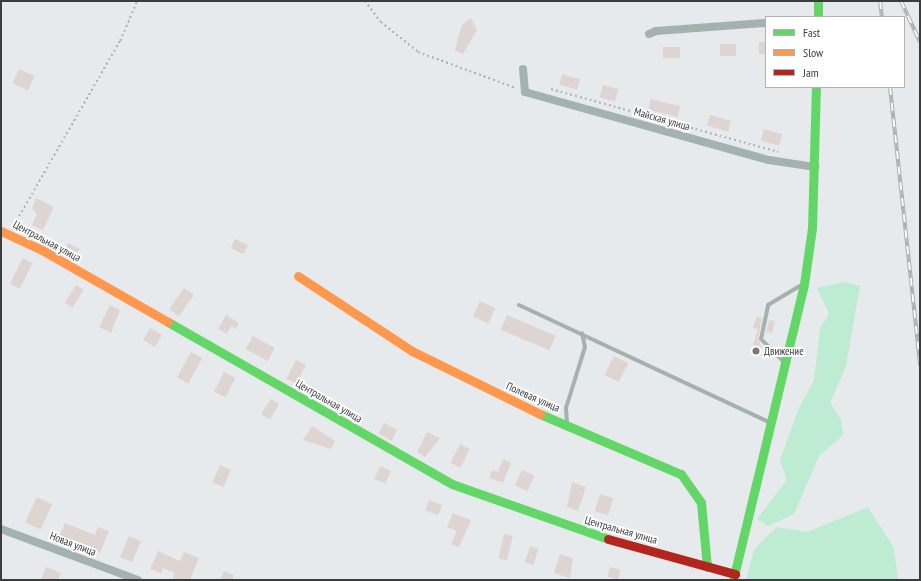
<!DOCTYPE html>
<html>
<head>
<meta charset="utf-8">
<style>
  body { margin:0 }
  #map { position:relative; width:921px; height:581px; overflow:hidden; background:#e7eaed; font-family:"PT Sans Narrow",sans-serif }
  div>[style] { position:absolute }
  [style*='--x'] { left:calc(var(--x)*1px); top:calc(var(--y)*1px); width:calc(var(--w)*1px); rotate:calc(var(--a)*1deg) }
  .green>* { inset:0; background:#bdecd2 }
  .building>* { inset:0; background:#ded5d3; transform-origin:0 0 }
  .path>* { height:1.5px; margin-top:-0.75px; transform-origin:0; background:repeating-linear-gradient(90deg,#aab3b2 0 2px,transparent 0 5px) }
  .lane>* { height:4px; margin:-2px; padding:0 2px; transform-origin:2px; border-radius:2px; background:#a3b2af }
  .street>* { height:8px; margin:-4px; padding:0 4px; transform-origin:4px; border-radius:4px; background:#a3b2af }
  .fast>* { height:9px; margin:-4.5px; padding:0 4.5px; transform-origin:4.5px; border-radius:4.5px; background:#63d668 }
  .slow>* { height:9px; margin:-4.5px; padding:0 4.5px; transform-origin:4.5px; border-radius:4.5px; background:#ff974d }
  .jam>* { height:9px; margin:-4.5px; padding:0 4.5px; transform-origin:4.5px; border-radius:4.5px; background:#b3261e }
  .rail>* { height:4px; margin-top:-2px; transform-origin:0; background:repeating-linear-gradient(90deg,#fff 0 8px,#a9b1b1 0 16px); box-sizing:border-box; border-block:1px solid #a9b1b1 }
  .dots>* { width:11px; height:11px; translate:-50% -50%; box-sizing:border-box; border:2px solid #fff; border-radius:50% }
  span { translate:-50% -50%; white-space:nowrap; text-align:center; line-height:1.15; -webkit-text-stroke:3.5px #fff; paint-order:stroke }
  .street-label { font-size:11px; color:#3a3c3e }
  .poi-label { font-size:11px; color:#3a3c3e }
  .left { translate:0 -50%; text-align:left }
  .frame { position:absolute; inset:0; border:2px solid #3a3c3e; pointer-events:none }
  .legend { position:absolute; left:765px; top:16px; width:140px; height:72px; box-sizing:border-box; background:#fff; border:1px solid #b0b1b2; margin:0; padding:5px 7px; list-style:none; font-size:12px; color:#3a3c3e }
  .legend li { display:flex; align-items:center; gap:8px; height:20px }
  .legend b { width:20px; border:1px solid #b0b1b2 }
</style>
</head>
<body>
<div id="map">
  <div class="green">
    <i style="clip-path:polygon(843px 282px,860px 286px,846px 366px,830px 403px,841px 419px,843px 435px,819px 456px,794px 514px,768px 526px,757px 519px,787px 480px,780px 460px,798px 410px,814px 380px,820px 328px,829px 314px,817px 288px)"></i>
    <i style="clip-path:polygon(868px 507px,894px 548px,898px 580px,746px 580px,754px 549px,777px 527px,807px 532px)"></i>
  </div>
  <div class="building">
    <i style="clip-path:polygon(471px 18px,477px 30px,463px 54px,455px 51px,458px 37px,462px 25px)"></i>
    <i style="left:759px;top:42px;width:7px;height:12px"></i>
    <i style="left:720px;top:44px;width:16px;height:12px"></i>
    <i style="left:663px;top:47px;width:17px;height:11px"></i>
    <i style="left:19px;top:69px;width:17px;height:16px;rotate:24deg"></i>
    <i style="left:562px;top:74px;width:19px;height:11px;rotate:16deg"></i>
    <i style="left:603px;top:85px;width:16px;height:13px;rotate:15deg"></i>
    <i style="left:651px;top:99px;width:30px;height:11px;rotate:14deg"></i>
    <i style="left:710px;top:115px;width:22px;height:11px;rotate:16deg"></i>
    <i style="left:764px;top:129px;width:19px;height:12px;rotate:16deg"></i>
    <i style="clip-path:polygon(36px 198px,54px 207px,43px 230px,32px 225px,37px 214px,32px 208px)"></i>
    <i style="left:235px;top:239px;width:14px;height:10px;rotate:25deg"></i>
    <i style="left:68px;top:243px;width:13px;height:10px;rotate:27deg"></i>
    <i style="left:23px;top:258px;width:11px;height:29px;rotate:27deg"></i>
    <i style="left:76px;top:285px;width:9px;height:21px;rotate:32deg"></i>
    <i style="left:184px;top:288px;width:12px;height:26px;rotate:35deg"></i>
    <i style="left:480px;top:301px;width:17px;height:17px;rotate:25deg"></i>
    <i style="clip-path:polygon(110px 305px,120px 310px,111px 333px,99px 327px)"></i>
    <i style="clip-path:polygon(226px 315px,239px 323px,236px 329px,231px 326px,227px 334px,218px 329px)"></i>
    <i style="left:507px;top:315px;width:53px;height:16px;rotate:23deg"></i>
    <i style="clip-path:polygon(757px 316px,762px 318px,758px 339px,762px 348px,753px 345px,758px 329px,753px 328px)"></i>
    <i style="clip-path:polygon(769px 320px,775px 321px,772px 333px,767px 332px,765px 338px)"></i>
    <i style="left:150px;top:328px;width:14px;height:14px;rotate:30deg"></i>
    <i style="left:253px;top:336px;width:25px;height:15px;rotate:29deg"></i>
    <i style="left:191px;top:352px;width:13px;height:29px;rotate:29deg"></i>
    <i style="left:614px;top:356px;width:16px;height:21px;rotate:27deg"></i>
    <i style="left:296px;top:360px;width:11px;height:21px;rotate:27deg"></i>
    <i style="left:224px;top:372px;width:13px;height:22px;rotate:27deg"></i>
    <i style="clip-path:polygon(271px 399px,279px 404px,270px 420px,261px 414px)"></i>
    <i style="left:384px;top:423px;width:15px;height:12px;rotate:28deg"></i>
    <i style="clip-path:polygon(312px 426px,335px 441px,331px 449px,303px 440px)"></i>
    <i style="clip-path:polygon(427px 432px,440px 438px,425px 457px,417px 452px)"></i>
    <i style="left:460px;top:444px;width:11px;height:21px;rotate:27deg"></i>
    <i style="clip-path:polygon(503px 459px,511px 463px,503px 483px,489px 478px,492px 470px,498px 472px)"></i>
    <i style="left:220px;top:465px;width:12px;height:19px;rotate:24deg"></i>
    <i style="left:380px;top:466px;width:12px;height:14px;rotate:24deg"></i>
    <i style="left:522px;top:470px;width:14px;height:17px;rotate:25deg"></i>
    <i style="clip-path:polygon(572px 482px,586px 487px,578px 511px,567px 507px)"></i>
    <i style="left:600px;top:494px;width:14px;height:18px;rotate:17deg"></i>
    <i style="left:37px;top:497px;width:17px;height:28px;rotate:25deg"></i>
    <i style="left:429px;top:500px;width:14px;height:11px;rotate:21deg"></i>
    <i style="clip-path:polygon(453px 513px,471px 520px,459px 547px,451px 544px,457px 531px,447px 527px)"></i>
    <i style="clip-path:polygon(65px 523px,95px 535px,98px 527px,109px 531px,100px 553px,59px 537px)"></i>
    <i style="left:504px;top:534px;width:9px;height:25px;rotate:13deg"></i>
    <i style="left:129px;top:536px;width:13px;height:23px;rotate:23deg"></i>
    <i style="left:530px;top:546px;width:9px;height:17px;rotate:18deg"></i>
    <i style="clip-path:polygon(158px 551px,180px 561px,184px 552px,199px 558px,190px 580px,172px 580px,175px 573px,163px 568px,161px 573px,150px 569px)"></i>
    <i style="clip-path:polygon(560px 554px,573px 558px,570px 578px,554px 573px)"></i>
    <i style="clip-path:polygon(46px 567px,61px 573px,58px 580px,41px 580px)"></i>
    <i style="left:610px;top:567px;width:11px;height:10px;rotate:15deg"></i>
    <i style="clip-path:polygon(224px 571px,234px 575px,232px 580px,220px 580px)"></i>
  </div>
  <div class="path">
    <i style="--x:365;--y:1;--w:26;--a:53"></i>
    <i style="--x:381;--y:22;--w:48;--a:39"></i>
    <i style="--x:418;--y:52;--w:104;--a:20.2"></i>
    <i style="--x:551;--y:89;--w:236;--a:15.5"></i>
    <i style="--x:14;--y:225;--w:212;--a:-60.1"></i>
    <i style="--x:120;--y:41;--w:43;--a:-67"></i>
  </div>
  <div class="lane">
    <i style="--x:519;--y:305;--w:276;--a:25.1"></i>
    <i style="--x:783;--y:361;--w:31;--a:-135"></i>
    <i style="--x:761;--y:339;--w:35;--a:-78"></i>
    <i style="--x:768;--y:305;--w:37;--a:-31"></i>
    <i style="--x:567;--y:423;--w:15;--a:-94"></i>
    <i style="--x:566;--y:408;--w:64;--a:-72.7"></i>
    <i style="--x:585;--y:347;--w:14;--a:-102"></i>
  </div>
  <div class="street">
    <i style="--x:649;--y:34;--w:8;--a:-23"></i>
    <i style="--x:656;--y:31;--w:110;--a:-4.2"></i>
    <i style="--x:523;--y:69;--w:23;--a:85"></i>
    <i style="--x:525;--y:92;--w:253;--a:15.6"></i>
    <i style="--x:769;--y:160;--w:47;--a:8.7"></i>
    <i style="--x:1;--y:529;--w:146;--a:20.4"></i>
  </div>
  <div class="fast">
    <i style="--x:818;--y:1;--w:16;--a:90"></i>
    <i style="--x:168;--y:322;--w:327;--a:29.7"></i>
    <i style="--x:452;--y:484;--w:165;--a:19.4"></i>
    <i style="--x:540;--y:414;--w:153;--a:23.1"></i>
    <i style="--x:681;--y:474;--w:35;--a:55"></i>
    <i style="--x:701;--y:503;--w:64;--a:84.6"></i>
    <i style="--x:733;--y:580;--w:304;--a:-76.5"></i>
    <i style="--x:804;--y:284;--w:57;--a:-81.9"></i>
    <i style="--x:812;--y:228;--w:141;--a:-88.4"></i>
  </div>
  <div class="slow">
    <i style="--x:1;--y:231;--w:45;--a:24.9"></i>
    <i style="--x:42;--y:250;--w:145;--a:29.7"></i>
    <i style="--x:298;--y:276;--w:136;--a:33.3"></i>
    <i style="--x:412;--y:351;--w:143;--a:26.2"></i>
  </div>
  <div class="jam">
    <i style="--x:608;--y:539;--w:132;--a:15.4"></i>
  </div>
  <div class="rail">
    <i style="--x:880;--y:1;--w:16;--a:83"></i>
    <i style="--x:901;--y:1;--w:45;--a:65.1"></i>
    <i style="--x:890;--y:87;--w:280;--a:83.8"></i>
  </div>
  <div class="dots">
    <i style="left:756px;top:351px;background:#77797b"></i>
  </div>
  <div class="street-label">
    <span style="left:662px;top:119px;rotate:16deg">Майская улица</span>
    <span style="left:47px;top:241px;rotate:28deg">Центральная улица</span>
    <span style="left:533px;top:397px;rotate:24deg">Полевая улица</span>
    <span style="left:329px;top:401px;rotate:30deg">Центральная улица</span>
    <span style="left:621px;top:530px;rotate:16deg">Центральная улица</span>
    <span style="left:73px;top:544px;rotate:21deg">Новая улица</span>
  </div>
  <div class="poi-label">
    <span class="left" style="left:764px;top:351px">Движение</span>
  </div>
  <div class="frame"></div>
  <ul class="legend">
  <li><b style="height:5px;background:#63d668"></b>Fast</li>
  <li><b style="height:5px;background:#ff974d"></b>Slow</li>
  <li><b style="height:5px;background:#b3261e"></b>Jam</li>
  </ul>
</div>
</body>
</html>
